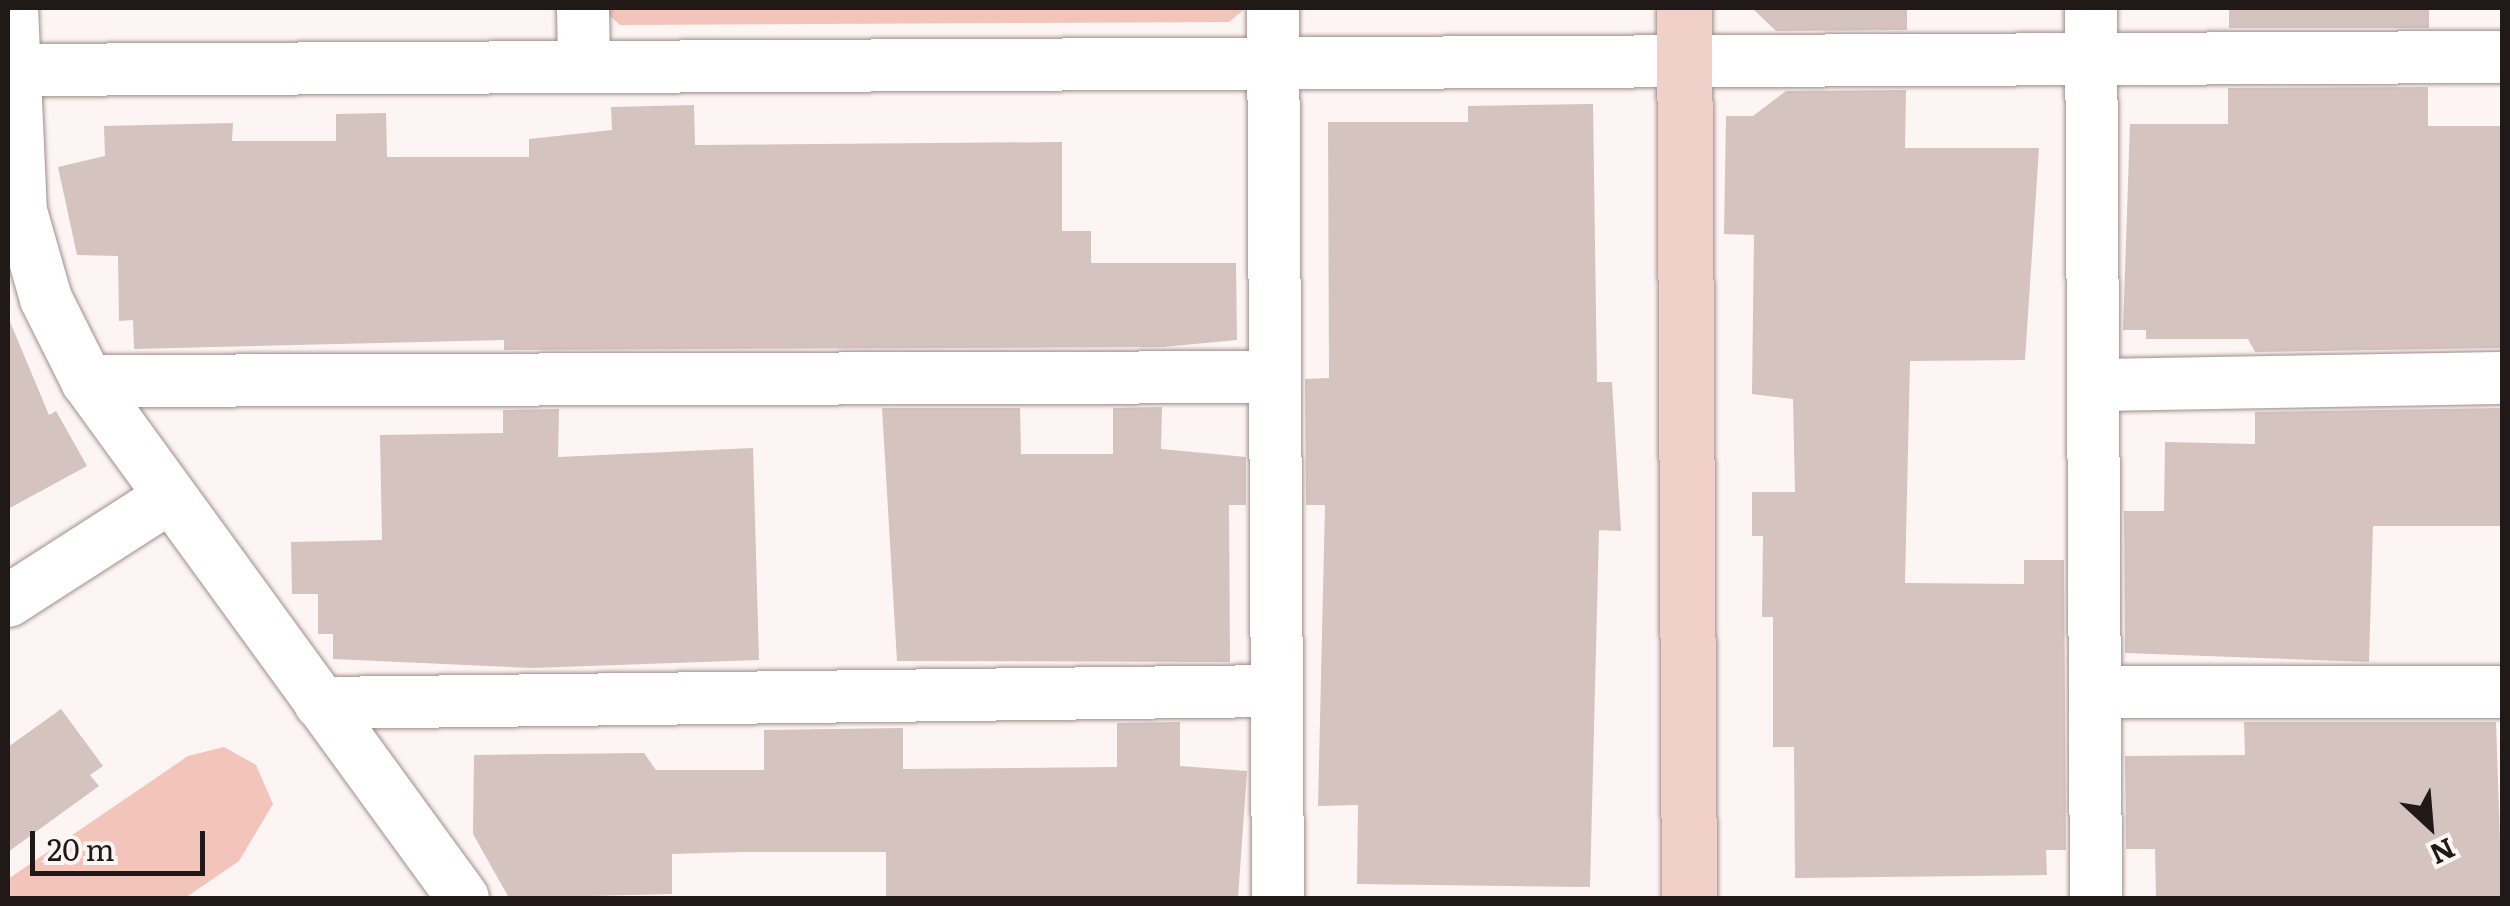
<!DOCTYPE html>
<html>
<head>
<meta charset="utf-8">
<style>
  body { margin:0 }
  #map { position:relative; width:2510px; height:906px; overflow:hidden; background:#fdf5f4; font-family:Literata,serif }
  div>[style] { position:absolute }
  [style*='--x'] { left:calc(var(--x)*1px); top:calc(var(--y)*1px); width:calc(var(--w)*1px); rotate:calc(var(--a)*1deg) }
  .green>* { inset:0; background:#f2c4ba }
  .building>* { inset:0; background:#d4c3bf; transform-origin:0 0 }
  .roads { filter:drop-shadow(0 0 2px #9f8e8a) drop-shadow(0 0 2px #9f8e8a) }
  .street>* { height:52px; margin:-26px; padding:0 26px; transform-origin:26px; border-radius:26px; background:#fff }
  .secondary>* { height:55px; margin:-27.5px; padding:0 27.5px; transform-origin:27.5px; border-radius:27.5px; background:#f2d0ca }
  span { translate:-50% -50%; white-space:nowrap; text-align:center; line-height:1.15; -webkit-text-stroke:10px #fdf5f4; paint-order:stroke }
  .frame { position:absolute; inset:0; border:10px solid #201918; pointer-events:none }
  .north { position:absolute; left:2380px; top:776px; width:100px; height:100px; -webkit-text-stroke:8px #fdf5f4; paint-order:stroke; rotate:154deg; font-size:28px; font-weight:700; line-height:40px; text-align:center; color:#201918 }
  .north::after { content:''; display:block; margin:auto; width:35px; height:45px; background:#201918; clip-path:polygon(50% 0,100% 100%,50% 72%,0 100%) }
  .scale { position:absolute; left:30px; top:831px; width:175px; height:45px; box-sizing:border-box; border:5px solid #201918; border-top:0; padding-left:12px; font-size:30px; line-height:35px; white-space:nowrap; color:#201918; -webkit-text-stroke:8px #fdf5f4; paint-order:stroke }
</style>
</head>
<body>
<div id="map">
  <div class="green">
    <i style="clip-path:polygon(601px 8px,1246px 8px,1229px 22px,620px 25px)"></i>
    <i style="clip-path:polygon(224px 747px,256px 765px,273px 804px,239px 861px,185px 898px,8px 898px,8px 879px,188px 756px)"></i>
  </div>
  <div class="building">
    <i style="clip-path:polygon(1752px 8px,1907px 8px,1907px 30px,1776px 31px)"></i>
    <i style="left:2229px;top:8px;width:200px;height:20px"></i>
    <i style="clip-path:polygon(2428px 87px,2428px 126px,2502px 126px,2500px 348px,2255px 352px,2248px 339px,2146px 339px,2146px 330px,2123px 330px,2130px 124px,2228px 124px,2228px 88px)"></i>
    <i style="clip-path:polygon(1906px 90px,1905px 148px,2039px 148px,2025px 360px,1910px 361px,1905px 583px,2024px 584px,2024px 560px,2064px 560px,2066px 850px,2046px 850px,2047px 875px,1795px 878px,1794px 747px,1773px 747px,1773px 617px,1762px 617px,1763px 536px,1752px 536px,1752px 492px,1795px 492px,1793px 399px,1752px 394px,1754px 235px,1724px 234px,1726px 116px,1753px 116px,1786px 91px)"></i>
    <i style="clip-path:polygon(1593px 104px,1597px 382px,1612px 382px,1621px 531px,1599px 530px,1590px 887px,1357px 884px,1358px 805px,1318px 806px,1325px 505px,1306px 505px,1305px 379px,1329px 378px,1328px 122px,1468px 122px,1468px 106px)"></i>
    <i style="clip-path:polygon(694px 105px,695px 145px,1062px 142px,1062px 231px,1091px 231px,1091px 263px,1236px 263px,1237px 340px,1163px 347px,504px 350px,504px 340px,134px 349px,133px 320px,119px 321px,118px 256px,77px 255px,58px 167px,105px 156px,104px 126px,233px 123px,232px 141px,336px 141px,336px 114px,386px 113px,387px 157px,529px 157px,529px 139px,612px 130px,611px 107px)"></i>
    <i style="clip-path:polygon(8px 317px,49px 415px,56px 411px,87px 466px,8px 509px)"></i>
    <i style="clip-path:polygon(1162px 407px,1161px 449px,1246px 457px,1246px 505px,1229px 505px,1230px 662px,897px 661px,882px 408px,1020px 408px,1021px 454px,1113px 454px,1113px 408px)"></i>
    <i style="clip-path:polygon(2502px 408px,2502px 526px,2373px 526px,2369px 662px,2125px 653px,2124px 511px,2164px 511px,2165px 442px,2255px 444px,2255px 412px)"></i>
    <i style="clip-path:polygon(559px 409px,558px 457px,753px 448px,759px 660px,532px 668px,333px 659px,333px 634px,318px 634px,318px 594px,292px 594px,291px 542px,382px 540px,380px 435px,503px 433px,503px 410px)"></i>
    <i style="clip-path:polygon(61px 709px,103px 766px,90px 775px,99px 786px,8px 852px,8px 747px)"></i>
    <i style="clip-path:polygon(1180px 722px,1180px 766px,1247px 771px,1238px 898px,886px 898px,886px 852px,743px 852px,672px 854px,672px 894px,509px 898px,473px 834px,474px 755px,644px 753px,656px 770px,764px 770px,764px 730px,903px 728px,903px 769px,1117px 767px,1117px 723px)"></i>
    <i style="clip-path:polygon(2244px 722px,2496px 722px,2502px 898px,2156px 898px,2155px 849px,2126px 849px,2125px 756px,2245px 755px)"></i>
  </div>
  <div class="roads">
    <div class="street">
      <i style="--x:12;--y:8;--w:203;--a:87.5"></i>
      <i style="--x:21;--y:211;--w:91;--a:74.1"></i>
      <i style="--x:46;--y:299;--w:92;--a:63.4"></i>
      <i style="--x:87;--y:381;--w:639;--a:53.97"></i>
      <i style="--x:583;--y:8;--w:58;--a:89"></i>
      <i style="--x:1273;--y:8;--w:890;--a:89.68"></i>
      <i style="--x:2091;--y:8;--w:890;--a:89.68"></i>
      <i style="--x:13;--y:70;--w:2489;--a:-0.3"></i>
      <i style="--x:87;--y:381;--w:1188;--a:-0.19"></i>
      <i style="--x:2097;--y:385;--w:405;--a:-1"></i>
      <i style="--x:8;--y:601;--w:189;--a:-32.7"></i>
      <i style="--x:2098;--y:692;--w:404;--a:0"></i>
      <i style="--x:320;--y:703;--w:956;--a:-0.72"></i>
    </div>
    <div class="secondary">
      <i style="--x:1684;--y:8;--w:890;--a:89.68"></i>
    </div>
  </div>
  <div class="frame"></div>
  <div class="north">N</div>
  <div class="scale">20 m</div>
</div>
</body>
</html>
